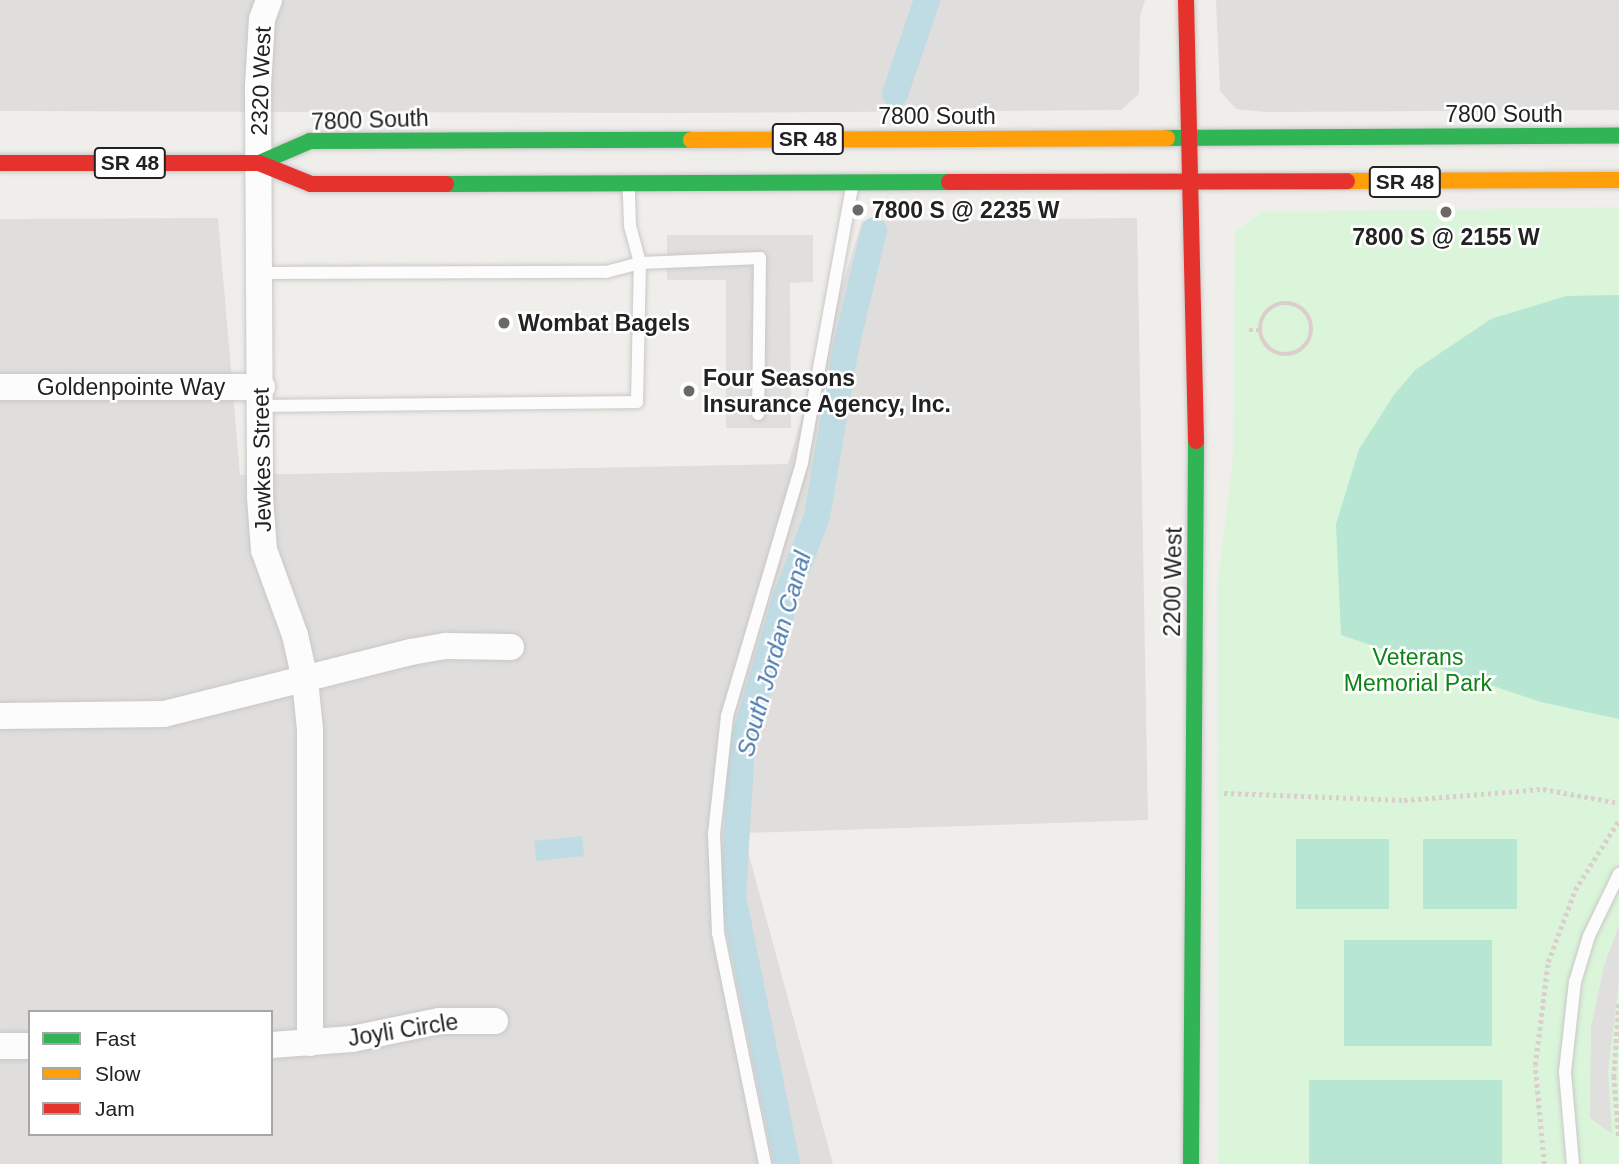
<!DOCTYPE html>
<html>
<head>
<meta charset="utf-8">
<style>
  body { margin:0 }
  #map { position:relative; width:1619px; height:1164px; overflow:hidden; background:#f0eeeb; font-family:Arial,sans-serif }
  div>[style] { position:absolute }
  [style*='--x'] { left:calc(var(--x)*1px); top:calc(var(--y)*1px); width:calc(var(--w)*1px); rotate:calc(var(--a)*1deg) }
  .residential>* { inset:0; background:#dfdedc }
  .park>* { inset:0; background:#daf5da }
  .pitch>* { inset:0; background:#b7e6d2; transform-origin:0 0 }
  .parking>* { inset:0; background:#e0dfde }
  .water>* { inset:0; background:#bfdbe3; transform-origin:0 0 }
  .canal>* { height:26px; margin:-13px; padding:0 13px; transform-origin:13px; border-radius:13px; background:#bfdbe3 }
  .path>* { height:4.5px; margin-top:-2.25px; transform-origin:0; background:repeating-linear-gradient(90deg,#dccecd 0 3.5px,transparent 0 7px) }
  .path>.ring { margin:-2.25px; padding:0; box-sizing:content-box; background:none; border:4.5px solid #dccecd; border-radius:50% }
  .roads { filter:drop-shadow(0 0 2px #c9c8c7) drop-shadow(0 0 2px #c9c8c7) }
  .lane>* { height:12px; margin:-6px; padding:0 6px; transform-origin:6px; border-radius:6px; background:#fdfcfc }
  .street>* { height:26px; margin:-13px; padding:0 13px; transform-origin:13px; border-radius:13px; background:#fdfcfc }
  .fast>* { height:16px; margin:-8px; padding:0 8px; transform-origin:8px; border-radius:8px; background:#30b455 }
  .slow>* { height:16px; margin:-8px; padding:0 8px; transform-origin:8px; border-radius:8px; background:#ff9f0a }
  .jam>* { height:16px; margin:-8px; padding:0 8px; transform-origin:8px; border-radius:8px; background:#e5322d }
  .dots>* { width:19px; height:19px; translate:-50% -50%; box-sizing:border-box; border:4px solid #fff; border-radius:50% }
  span { translate:-50% -50%; white-space:nowrap; text-align:center; line-height:1.15; -webkit-text-stroke:5px #fff; paint-order:stroke }
  .shield-label span { padding:2px 5px; background:#fff; border:2px solid; border-radius:5px; -webkit-text-stroke-width:0 }
  .shield-label { font-size:21px; color:#222; font-weight:700 }
  .street-label { font-size:23px; color:#222 }
  .poi-label { font-size:23px; color:#222; font-weight:700 }
  .left { translate:0 -50%; text-align:left }
  .park-label { font-size:23px; color:#0c8416 }
  .water-label { font-size:24px; color:#4a7aab; font-style:italic }
  .legend { position:absolute; left:28px; top:1010px; width:245px; height:126px; box-sizing:border-box; background:#fff; border:2px solid #a7a7a7; margin:0; padding:9px 12px; list-style:none; font-size:21px; color:#222 }
  .legend li { display:flex; align-items:center; gap:14px; height:35px }
  .legend b { width:35px; border:2px solid #a7a7a7 }
</style>
</head>
<body>
<div id="map">
  <div class="residential">
    <i style="clip-path:polygon(0 0,1145px 0,1140px 17px,1139px 94px,1121px 110px,671px 113px,0 111px)"></i>
    <i style="clip-path:polygon(1216px 0,1619px 0,1619px 110px,1266px 112px,1236px 109px,1220px 91px)"></i>
    <i style="clip-path:polygon(evenodd,218px 218px,240px 475px,788px 464px,862px 221px,1137px 218px,1148px 820px,743px 833px,833px 1164px,0 1164px,0 219px,218px 218px,30px 1012px,271px 1012px,271px 1134px,30px 1134px,30px 1012px)"></i>
  </div>
  <div class="park">
    <i style="clip-path:polygon(1619px 207px,1619px 1164px,1218px 1164px,1217px 588px,1233px 457px,1235px 232px,1262px 212px)"></i>
  </div>
  <div class="pitch">
    <i style="clip-path:polygon(1619px 295px,1619px 719px,1541px 702px,1341px 635px,1336px 524px,1359px 449px,1394px 395px,1415px 370px,1491px 319px,1566px 296px)"></i>
    <i style="left:1296px;top:839px;width:93px;height:70px"></i>
    <i style="left:1423px;top:839px;width:94px;height:70px"></i>
    <i style="left:1344px;top:940px;width:148px;height:106px"></i>
    <i style="left:1502px;top:1080px;width:84px;height:193px;rotate:90deg"></i>
  </div>
  <div class="parking">
    <i style="clip-path:polygon(667px 235px,813px 235px,813px 282px,790px 283px,791px 428px,726px 428px,726px 280px,667px 280px)"></i>
    <i style="clip-path:polygon(1619px 925px,1619px 981px,1608px 1071px,1612px 1134px,1590px 1118px,1591px 1028px,1604px 966px)"></i>
  </div>
  <div class="water">
    <i style="left:582px;top:836px;width:20px;height:48px;rotate:84deg"></i>
  </div>
  <div class="canal">
    <i style="--x:895;--y:94;--w:99;--a:-71.2"></i>
    <i style="--x:787;--y:1164;--w:273;--a:-101.4"></i>
    <i style="--x:733;--y:896;--w:150;--a:-86.6"></i>
    <i style="--x:742;--y:746;--w:152;--a:-73.6"></i>
    <i style="--x:785;--y:600;--w:90;--a:-69.1"></i>
    <i style="--x:817;--y:516;--w:171;--a:-80.3"></i>
    <i style="--x:846;--y:347;--w:120;--a:-76.5"></i>
  </div>
  <div class="path">
    <i class="ring" style="left:1260px;top:303px;width:47.5px;height:47.5px"></i>
    <i style="--x:1249;--y:330;--w:11;--a:0"></i>
    <i style="--x:1224;--y:793;--w:180;--a:2.2"></i>
    <i style="--x:1404;--y:800;--w:139;--a:-4.5"></i>
    <i style="--x:1543;--y:789;--w:77;--a:10.4"></i>
    <i style="--x:1619;--y:1004;--w:72;--a:94"></i>
    <i style="--x:1614;--y:1076;--w:62;--a:85.4"></i>
    <i style="--x:1544;--y:1164;--w:99;--a:-95.2"></i>
    <i style="--x:1535;--y:1065;--w:104;--a:-82.8"></i>
    <i style="--x:1548;--y:962;--w:77;--a:-69.4"></i>
    <i style="--x:1575;--y:890;--w:83;--a:-57.8"></i>
  </div>
  <div class="roads">
    <div class="lane">
      <i style="--x:261;--y:273;--w:345;--a:-0.2"></i>
      <i style="--x:606;--y:272;--w:35;--a:-15"></i>
      <i style="--x:640;--y:263;--w:39;--a:-105"></i>
      <i style="--x:630;--y:225;--w:37;--a:-92"></i>
      <i style="--x:261;--y:406;--w:376;--a:-0.6"></i>
      <i style="--x:637;--y:402;--w:139;--a:-88.8"></i>
      <i style="--x:640;--y:263;--w:120;--a:-2.4"></i>
      <i style="--x:760;--y:258;--w:156;--a:90.7"></i>
      <i style="--x:765;--y:1164;--w:236;--a:-101.5"></i>
      <i style="--x:718;--y:933;--w:99;--a:-92.3"></i>
      <i style="--x:714;--y:834;--w:119;--a:-83.7"></i>
      <i style="--x:727;--y:716;--w:265;--a:-73.5"></i>
      <i style="--x:802;--y:462;--w:280;--a:-79.7"></i>
      <i style="--x:1573;--y:1164;--w:92;--a:-95"></i>
      <i style="--x:1565;--y:1072;--w:91;--a:-83.7"></i>
      <i style="--x:1575;--y:982;--w:48;--a:-73.1"></i>
      <i style="--x:1589;--y:936;--w:69;--a:-64.2"></i>
    </div>
    <div class="street">
      <i style="--x:269;--y:0;--w:20;--a:110"></i>
      <i style="--x:262;--y:19;--w:68;--a:93.4"></i>
      <i style="--x:258;--y:87;--w:410;--a:89.7"></i>
      <i style="--x:260;--y:497;--w:53;--a:85.7"></i>
      <i style="--x:264;--y:550;--w:90;--a:70"></i>
      <i style="--x:295;--y:635;--w:46;--a:77.5"></i>
      <i style="--x:305;--y:680;--w:49;--a:84.2"></i>
      <i style="--x:310;--y:729;--w:314;--a:90"></i>
      <i style="--x:0;--y:387;--w:262;--a:0"></i>
      <i style="--x:0;--y:716;--w:164;--a:-0.7"></i>
      <i style="--x:164;--y:714;--w:255;--a:-14.1"></i>
      <i style="--x:411;--y:652;--w:36;--a:-10"></i>
      <i style="--x:446;--y:646;--w:65;--a:0.9"></i>
      <i style="--x:271;--y:1045;--w:81;--a:-4.2"></i>
      <i style="--x:352;--y:1039;--w:89;--a:-11.7"></i>
      <i style="--x:439;--y:1021;--w:56;--a:0"></i>
      <i style="--x:0;--y:1046;--w:30;--a:0"></i>
    </div>
    <div class="fast">
      <i style="--x:1167;--y:138;--w:452;--a:-0.3"></i>
      <i style="--x:259;--y:163;--w:56;--a:-23.3"></i>
      <i style="--x:310;--y:141;--w:381;--a:-0.2"></i>
      <i style="--x:446;--y:184;--w:503;--a:-0.23"></i>
      <i style="--x:1191;--y:1164;--w:723;--a:-89.6"></i>
    </div>
    <div class="slow">
      <i style="--x:691;--y:140;--w:476;--a:-0.2"></i>
      <i style="--x:1347;--y:181;--w:272;--a:-0.2"></i>
    </div>
    <div class="jam">
      <i style="--x:1186;--y:0;--w:441;--a:88.7"></i>
      <i style="--x:0;--y:163;--w:259;--a:0"></i>
      <i style="--x:259;--y:163;--w:56;--a:22"></i>
      <i style="--x:311;--y:184;--w:135;--a:0"></i>
      <i style="--x:949;--y:182;--w:398;--a:-0.1"></i>
    </div>
  </div>
  <div class="dots">
    <i style="left:858px;top:210px;background:#6a6968"></i>
    <i style="left:1446px;top:212px;background:#6a6968"></i>
    <i style="left:504px;top:323px;background:#6a6968"></i>
    <i style="left:689px;top:391px;background:#6a6968"></i>
  </div>
  <div class="shield-label">
    <span style="left:808px;top:139px">SR 48</span>
    <span style="left:130px;top:163px">SR 48</span>
    <span style="left:1405px;top:182px">SR 48</span>
  </div>
  <div class="street-label">
    <span style="left:261px;top:81px;rotate:-88deg">2320 West</span>
    <span style="left:1504px;top:114px">7800 South</span>
    <span style="left:937px;top:116px">7800 South</span>
    <span style="left:370px;top:120px;rotate:-2deg">7800 South</span>
    <span style="left:131px;top:387px">Goldenpointe Way</span>
    <span style="left:262px;top:460px;rotate:-91deg">Jewkes Street</span>
    <span style="left:1173px;top:582px;rotate:-89deg">2200 West</span>
    <span style="left:403px;top:1030px;rotate:-9deg">Joyli Circle</span>
  </div>
  <div class="poi-label">
    <span class="left" style="left:872px;top:210px">7800 S @ 2235 W</span>
    <span style="left:1446px;top:237px">7800 S @ 2155 W</span>
    <span class="left" style="left:518px;top:323px">Wombat Bagels</span>
    <span class="left" style="left:703px;top:391px">Four Seasons<br>Insurance Agency, Inc.</span>
  </div>
  <div class="park-label">
    <span style="left:1418px;top:670px">Veterans<br>Memorial Park</span>
  </div>
  <div class="water-label">
    <span style="left:774px;top:654px;rotate:-74deg">South Jordan Canal</span>
  </div>
  <ul class="legend">
  <li><b style="height:9px;background:#30b455"></b>Fast</li>
  <li><b style="height:9px;background:#ff9f0a"></b>Slow</li>
  <li><b style="height:9px;background:#e5322d"></b>Jam</li>
  </ul>
</div>
</body>
</html>
